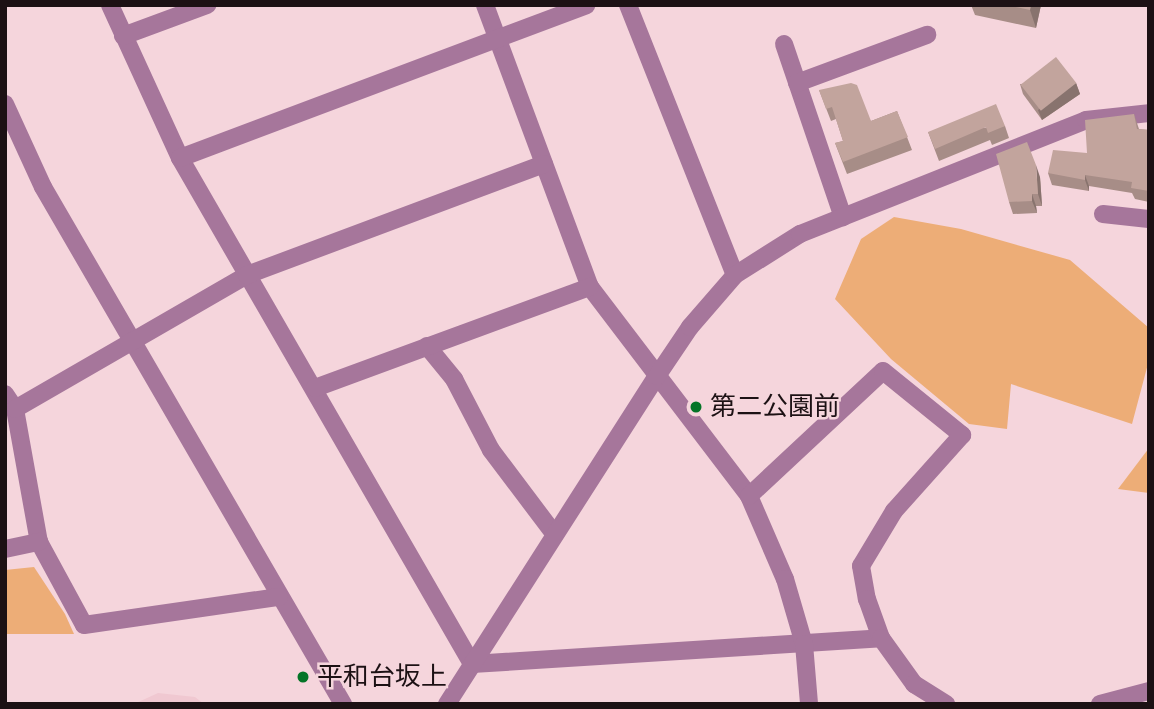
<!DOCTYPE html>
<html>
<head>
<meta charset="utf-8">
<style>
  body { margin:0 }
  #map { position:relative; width:1154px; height:709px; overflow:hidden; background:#f5d5dc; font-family:Karla,"Noto Sans JP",sans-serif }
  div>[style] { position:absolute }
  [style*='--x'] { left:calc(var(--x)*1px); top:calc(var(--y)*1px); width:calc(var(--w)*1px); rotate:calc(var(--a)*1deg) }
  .built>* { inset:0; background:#f0c8d1 }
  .green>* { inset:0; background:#edad77 }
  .minor>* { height:18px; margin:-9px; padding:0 9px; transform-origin:9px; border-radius:9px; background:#a6769b }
  .wall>* { inset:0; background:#a78d87 }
  .shaded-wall>* { inset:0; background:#88736e }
  .building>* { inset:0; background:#c2a49d; transform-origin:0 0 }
  .dots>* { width:19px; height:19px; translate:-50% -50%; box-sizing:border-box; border:4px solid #f5d5dc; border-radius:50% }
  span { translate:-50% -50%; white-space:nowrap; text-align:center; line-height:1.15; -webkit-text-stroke:5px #f5d5dc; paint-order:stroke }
  .poi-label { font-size:26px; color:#1c1114 }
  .left { translate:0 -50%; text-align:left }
  .frame { position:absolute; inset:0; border:7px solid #1c1114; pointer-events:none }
</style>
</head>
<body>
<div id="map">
  <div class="built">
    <i style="clip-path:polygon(158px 693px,195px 697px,204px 704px,134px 704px)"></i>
  </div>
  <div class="green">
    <i style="clip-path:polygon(894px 217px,961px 229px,1070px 260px,1149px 328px,1149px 360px,1132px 424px,1011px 384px,1007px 429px,969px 424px,891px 359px,835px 299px,861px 239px)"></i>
    <i style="clip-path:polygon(1149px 448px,1149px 493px,1118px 489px)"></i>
    <i style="clip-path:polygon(34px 567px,65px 614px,74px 634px,5px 634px,5px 570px)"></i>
  </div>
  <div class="minor">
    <i style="--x:110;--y:5;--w:168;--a:65.4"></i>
    <i style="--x:180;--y:158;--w:584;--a:60.01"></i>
    <i style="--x:472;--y:664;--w:410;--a:-3.6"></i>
    <i style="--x:485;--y:5;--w:301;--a:69.6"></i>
    <i style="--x:590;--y:287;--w:263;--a:52.7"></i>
    <i style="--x:749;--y:496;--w:90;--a:66.6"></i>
    <i style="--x:785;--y:579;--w:68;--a:73.7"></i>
    <i style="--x:804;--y:644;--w:60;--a:85.2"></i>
    <i style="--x:628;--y:5;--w:290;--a:68.4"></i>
    <i style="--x:123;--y:36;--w:90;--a:-20.3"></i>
    <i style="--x:784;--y:44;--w:183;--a:71.2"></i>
    <i style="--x:797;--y:83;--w:139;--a:-20.3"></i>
    <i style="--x:5;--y:104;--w:91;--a:65.4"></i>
    <i style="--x:43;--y:187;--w:598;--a:59.87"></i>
    <i style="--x:180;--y:158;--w:434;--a:-20.6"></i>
    <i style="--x:1103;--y:214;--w:46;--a:6.2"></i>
    <i style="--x:427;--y:346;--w:43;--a:50.7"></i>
    <i style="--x:454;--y:379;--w:80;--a:62.5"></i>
    <i style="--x:491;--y:450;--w:106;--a:53"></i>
    <i style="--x:315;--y:388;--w:293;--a:-20.2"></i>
    <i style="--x:5;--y:394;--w:18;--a:56"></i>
    <i style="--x:15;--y:409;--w:135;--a:79.8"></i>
    <i style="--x:39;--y:542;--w:94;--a:61.5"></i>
    <i style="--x:84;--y:625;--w:197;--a:-8.2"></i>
    <i style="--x:15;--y:409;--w:268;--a:-30"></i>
    <i style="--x:247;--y:275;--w:317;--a:-20.5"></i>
    <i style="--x:749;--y:496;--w:183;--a:-43"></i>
    <i style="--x:883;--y:371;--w:102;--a:39"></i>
    <i style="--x:962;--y:435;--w:102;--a:131.8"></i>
    <i style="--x:894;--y:511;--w:64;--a:121"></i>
    <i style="--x:861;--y:566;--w:34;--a:80"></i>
    <i style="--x:867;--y:599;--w:41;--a:70.3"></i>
    <i style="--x:881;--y:638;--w:57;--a:54.3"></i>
    <i style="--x:914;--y:684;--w:38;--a:32"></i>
    <i style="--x:5;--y:549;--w:35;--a:-12"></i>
    <i style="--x:447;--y:704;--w:389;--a:-57.4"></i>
    <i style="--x:657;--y:376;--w:59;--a:-56"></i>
    <i style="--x:690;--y:327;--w:69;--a:-49.1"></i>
    <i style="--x:735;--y:275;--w:77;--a:-32.2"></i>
    <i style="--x:800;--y:234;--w:308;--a:-21.7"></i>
    <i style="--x:1086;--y:120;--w:63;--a:-6.3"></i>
    <i style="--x:1100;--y:704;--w:51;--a:-14.9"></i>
  </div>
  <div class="wall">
    <i style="clip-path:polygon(971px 5px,1041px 5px,1036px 28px,975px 15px)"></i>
    <i style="clip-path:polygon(1076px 83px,1080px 94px,1042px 120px,1023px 94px,1020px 84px)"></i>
    <i style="clip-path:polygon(819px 90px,871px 121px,897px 111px,912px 150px,847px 174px,835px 143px,843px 141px,836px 119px,831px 121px)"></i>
    <i style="clip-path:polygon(1134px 114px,1139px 129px,1149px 130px,1149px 202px,1135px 199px,1132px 193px,1089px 186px,1089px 191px,1052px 185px,1048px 173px,1087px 153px)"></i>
    <i style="clip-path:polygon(1005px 126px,1009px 138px,992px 145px,990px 140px,939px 161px,928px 132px)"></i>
    <i style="clip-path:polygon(1040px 177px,1042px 206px,1036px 206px,1037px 213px,1013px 214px,1009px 202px)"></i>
  </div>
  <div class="shaded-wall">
    <i style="clip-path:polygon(1031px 5px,1041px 5px,1036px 28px,1030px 10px)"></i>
    <i style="clip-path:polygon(1076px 83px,1080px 94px,1042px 120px,1038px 110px)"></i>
    <i style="clip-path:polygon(1036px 165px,1040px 177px,1042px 206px,1038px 194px)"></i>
    <i style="clip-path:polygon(1085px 175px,1089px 186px,1089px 191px,1085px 180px)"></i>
    <i style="clip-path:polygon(1032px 194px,1036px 206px,1037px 213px,1032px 201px)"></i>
  </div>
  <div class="building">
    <i style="clip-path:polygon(1007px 5px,1031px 5px,1030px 10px)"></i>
    <i style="left:1056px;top:57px;width:33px;height:45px;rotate:52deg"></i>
    <i style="clip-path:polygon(851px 83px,857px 85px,871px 121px,897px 111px,908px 137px,843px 162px,835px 143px,843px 141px,832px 107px,826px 109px,819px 90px)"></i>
    <i style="clip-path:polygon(996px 104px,1005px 126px,988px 133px,986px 127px,935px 149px,928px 132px)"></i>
    <i style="clip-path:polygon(1134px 114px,1137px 129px,1149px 130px,1149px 191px,1131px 188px,1132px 182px,1085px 175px,1085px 180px,1048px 173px,1053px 150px,1087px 153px,1085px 120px)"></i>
    <i style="clip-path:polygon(1027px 142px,1036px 165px,1038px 194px,1032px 194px,1032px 201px,1009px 202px,996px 154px)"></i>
  </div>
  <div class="dots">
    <i style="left:696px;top:407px;background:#047427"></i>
    <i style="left:303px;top:677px;background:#047427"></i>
  </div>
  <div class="poi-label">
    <span class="left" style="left:710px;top:407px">第二公園前</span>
    <span class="left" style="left:317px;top:677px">平和台坂上</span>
  </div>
  <div class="frame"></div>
</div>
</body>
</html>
